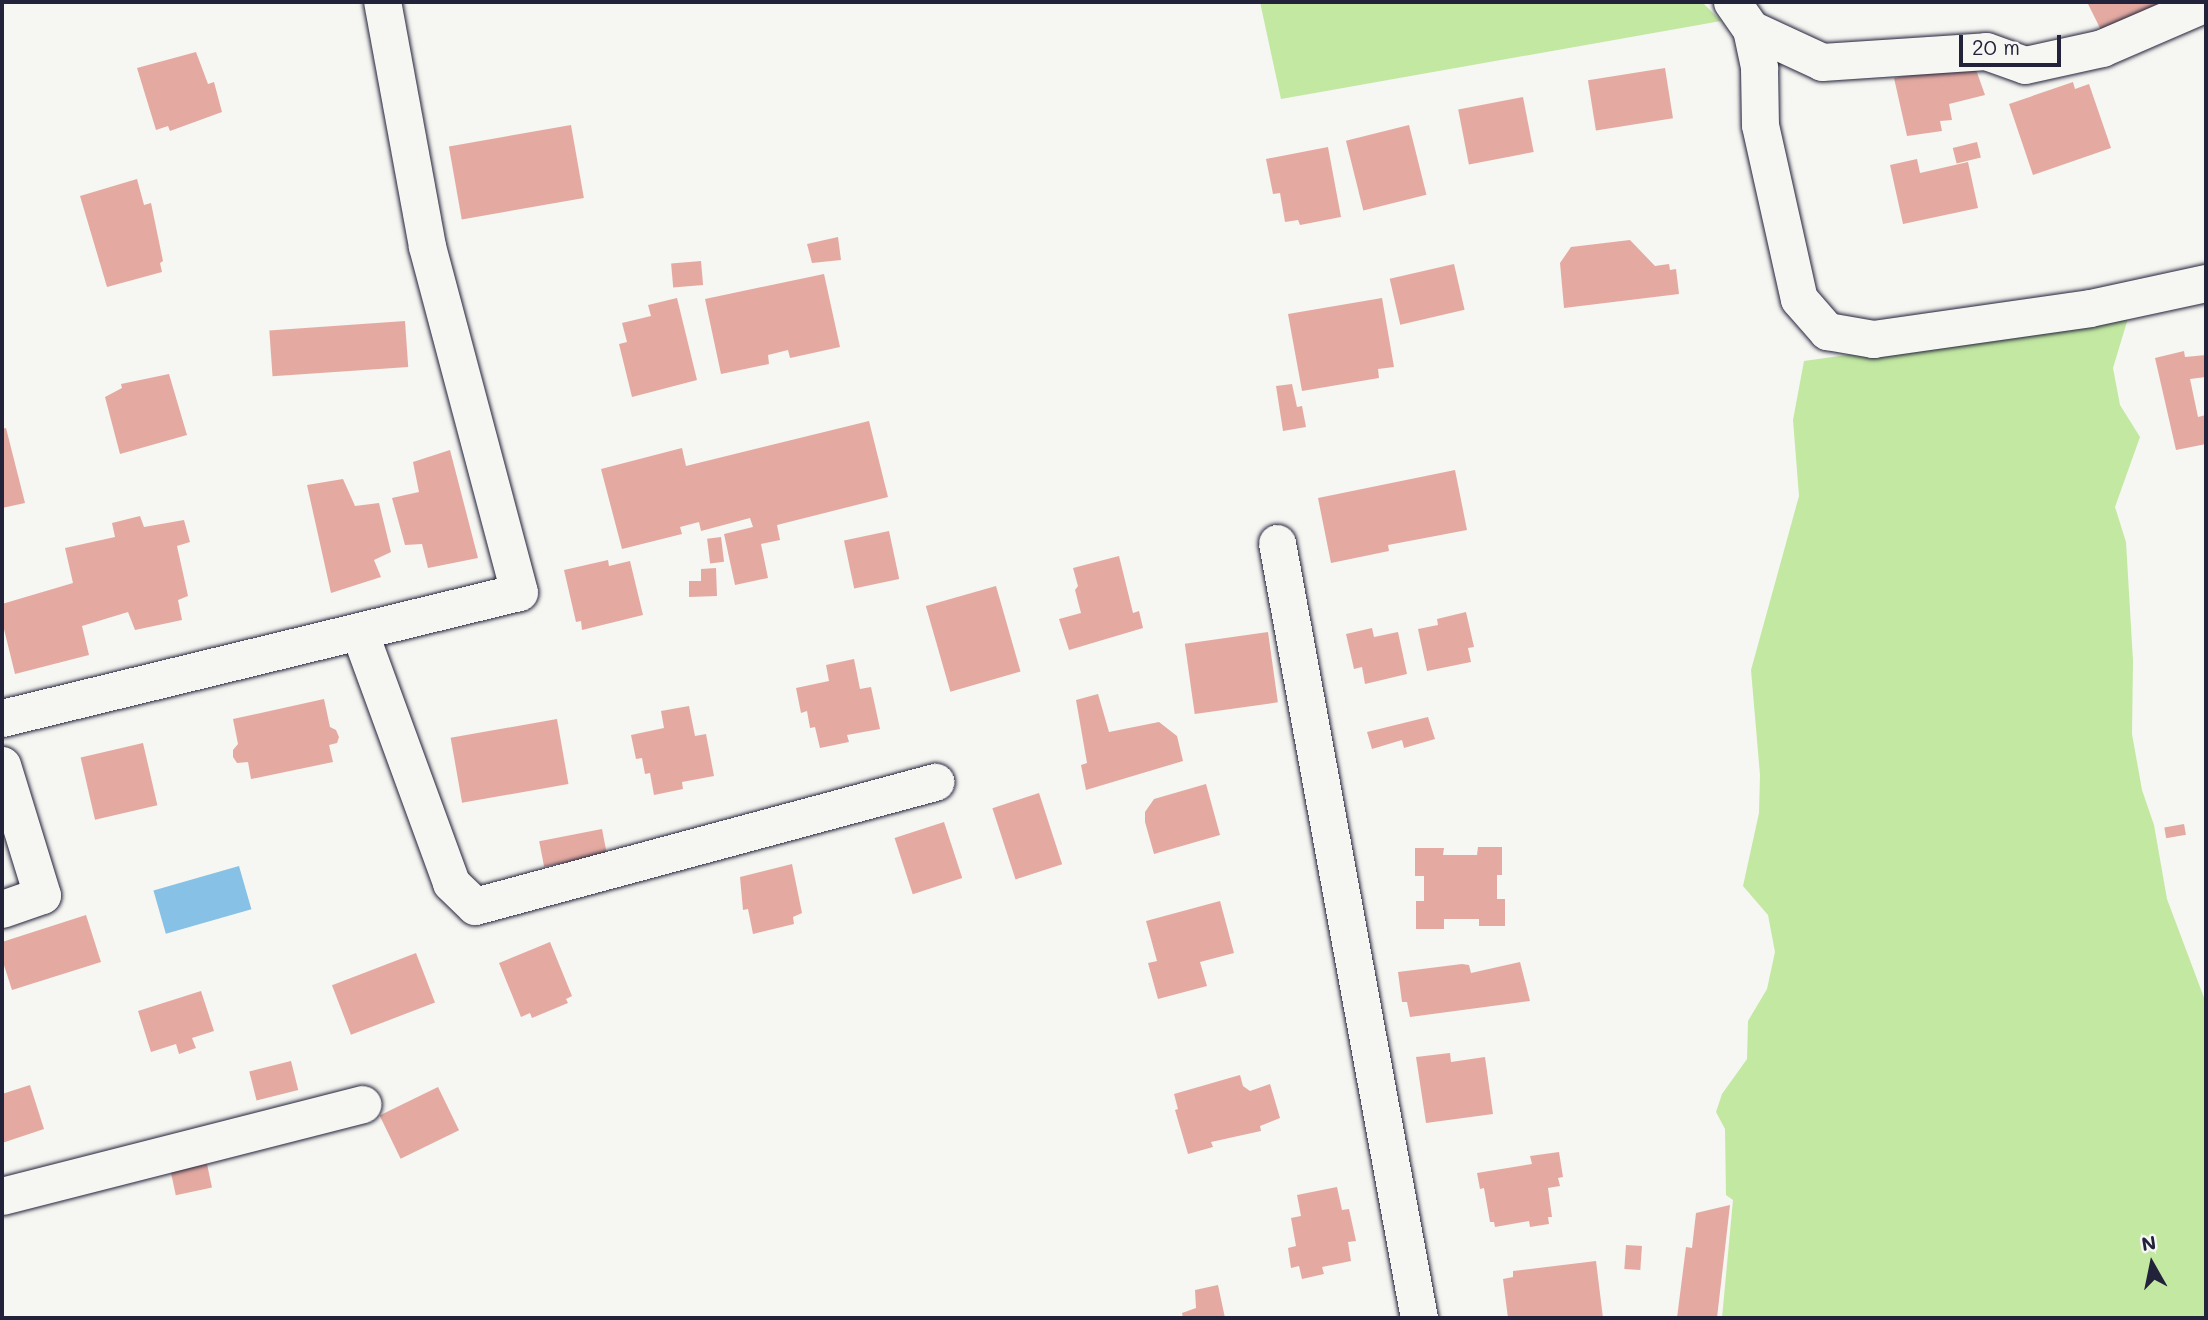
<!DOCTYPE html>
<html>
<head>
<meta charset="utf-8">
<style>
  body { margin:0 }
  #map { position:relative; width:2208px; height:1320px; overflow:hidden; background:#f6f6f2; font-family:Mali,sans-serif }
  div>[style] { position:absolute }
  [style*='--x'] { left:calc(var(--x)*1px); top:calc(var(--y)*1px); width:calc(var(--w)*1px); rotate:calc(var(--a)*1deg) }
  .green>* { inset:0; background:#c3e8a2 }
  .water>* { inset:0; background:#87c1e6; transform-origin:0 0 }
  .building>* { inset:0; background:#e4aaa1; transform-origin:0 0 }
  .roads { filter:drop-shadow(0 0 2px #22223b) drop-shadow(0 0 2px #22223b) }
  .minor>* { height:37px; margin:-18.5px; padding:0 18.5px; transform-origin:18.5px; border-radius:18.5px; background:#f6f6f2 }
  span { translate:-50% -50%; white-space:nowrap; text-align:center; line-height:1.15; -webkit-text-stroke:5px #f6f6f2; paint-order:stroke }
  .frame { position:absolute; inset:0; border:4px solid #22223b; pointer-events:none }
  .north { position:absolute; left:2117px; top:1229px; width:70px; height:70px; -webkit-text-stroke:5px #f6f6f2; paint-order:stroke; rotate:351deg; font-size:19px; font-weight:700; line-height:28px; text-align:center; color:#22223b }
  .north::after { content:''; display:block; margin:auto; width:24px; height:32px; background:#22223b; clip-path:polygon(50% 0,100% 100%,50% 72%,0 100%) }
  .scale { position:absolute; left:1959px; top:35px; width:102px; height:32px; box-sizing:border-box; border:4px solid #22223b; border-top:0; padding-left:9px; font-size:21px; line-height:24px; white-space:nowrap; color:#22223b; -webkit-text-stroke:5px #f6f6f2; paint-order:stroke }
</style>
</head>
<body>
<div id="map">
  <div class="green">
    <i style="clip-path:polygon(1260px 2px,1702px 2px,1721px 21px,1281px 99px)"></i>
    <i style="clip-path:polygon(2129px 315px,2113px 368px,2120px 405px,2140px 437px,2115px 507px,2126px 542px,2133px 661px,2132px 734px,2142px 790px,2154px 825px,2167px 899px,2206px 1003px,2206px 1318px,1722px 1318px,1733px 1200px,1726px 1195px,1725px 1129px,1716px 1112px,1722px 1094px,1747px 1059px,1748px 1021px,1767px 989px,1775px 952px,1768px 915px,1743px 886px,1759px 813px,1760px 775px,1751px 670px,1799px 496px,1793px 420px,1804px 361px)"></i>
  </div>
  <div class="water">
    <i style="left:239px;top:866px;width:45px;height:89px;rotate:74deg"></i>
  </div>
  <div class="building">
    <i style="clip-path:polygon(2087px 2px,2175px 2px,2103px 34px)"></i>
    <i style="clip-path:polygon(196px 52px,208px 84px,214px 82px,222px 112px,170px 131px,168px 126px,156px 130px,137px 68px)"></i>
    <i style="clip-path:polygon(1974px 64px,1985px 95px,1949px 104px,1952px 120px,1940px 121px,1942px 131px,1907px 136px,1894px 78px)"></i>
    <i style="left:1665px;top:68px;width:51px;height:78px;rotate:81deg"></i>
    <i style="clip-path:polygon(2073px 82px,2075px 89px,2089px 84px,2111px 148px,2033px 175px,2009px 104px)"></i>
    <i style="left:1523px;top:97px;width:56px;height:66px;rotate:79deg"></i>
    <i style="left:571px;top:125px;width:74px;height:124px;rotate:80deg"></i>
    <i style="left:1409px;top:125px;width:72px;height:65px;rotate:76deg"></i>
    <i style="left:1977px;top:142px;width:16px;height:25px;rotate:76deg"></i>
    <i style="clip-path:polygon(1328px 147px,1341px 217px,1300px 225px,1298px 220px,1285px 222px,1280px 193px,1273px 194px,1266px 159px)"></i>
    <i style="clip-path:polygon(1917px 159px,1920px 173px,1968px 162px,1978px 208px,1903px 224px,1890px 165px)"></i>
    <i style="clip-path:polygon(137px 179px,144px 205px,151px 203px,163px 261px,160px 263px,162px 272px,107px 287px,80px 196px)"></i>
    <i style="clip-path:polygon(838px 237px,841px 260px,812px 263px,807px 244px)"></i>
    <i style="clip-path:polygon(1630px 240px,1655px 266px,1669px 264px,1670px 270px,1676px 269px,1679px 294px,1564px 308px,1560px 263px,1571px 247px)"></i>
    <i style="left:701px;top:261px;width:24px;height:30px;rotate:85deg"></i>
    <i style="left:1454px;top:264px;width:47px;height:66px;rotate:77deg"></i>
    <i style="clip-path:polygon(824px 274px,840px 347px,790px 358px,788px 350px,768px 355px,769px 364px,721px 374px,705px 299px)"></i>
    <i style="clip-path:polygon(677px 298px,697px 380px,632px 397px,619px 344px,627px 342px,622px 323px,651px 316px,648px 305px)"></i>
    <i style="clip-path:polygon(1382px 298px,1394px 367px,1378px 369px,1379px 378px,1302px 391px,1288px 314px)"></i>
    <i style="left:405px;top:321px;width:46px;height:136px;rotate:86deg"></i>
    <i style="clip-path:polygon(2184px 351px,2185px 357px,2206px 355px,2206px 377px,2190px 379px,2198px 417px,2206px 415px,2206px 444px,2176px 450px,2155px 358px)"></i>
    <i style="clip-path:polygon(169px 374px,187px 435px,120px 454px,105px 397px,122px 388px,121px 384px)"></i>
    <i style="clip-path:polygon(1292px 384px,1297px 407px,1302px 406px,1306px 427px,1283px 431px,1276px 386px)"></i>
    <i style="clip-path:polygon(869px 421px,888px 497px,777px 525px,780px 540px,761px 544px,768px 578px,735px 585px,724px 534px,753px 527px,750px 518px,701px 531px,699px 522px,680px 527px,682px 534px,622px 549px,601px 469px,682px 448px,686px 466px)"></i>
    <i style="clip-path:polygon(6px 428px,25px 503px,2px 508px,2px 429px)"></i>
    <i style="clip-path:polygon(450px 450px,478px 558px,428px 568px,422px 544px,405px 545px,392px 498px,419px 492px,413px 462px)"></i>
    <i style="clip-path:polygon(1455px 470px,1467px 530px,1388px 545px,1389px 551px,1331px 563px,1318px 498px)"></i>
    <i style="clip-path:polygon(343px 479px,355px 506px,379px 503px,391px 552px,374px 560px,381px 577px,331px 593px,307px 485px)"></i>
    <i style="clip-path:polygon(140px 516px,144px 527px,184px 520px,190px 542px,177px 546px,188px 596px,178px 600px,182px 620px,135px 630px,128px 612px,82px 626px,89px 655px,15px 674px,2px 621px,2px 604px,73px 583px,65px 548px,115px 537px,112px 523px)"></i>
    <i style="left:889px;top:531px;width:49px;height:46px;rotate:78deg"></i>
    <i style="left:721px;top:537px;width:25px;height:14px;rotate:83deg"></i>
    <i style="clip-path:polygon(1119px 556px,1133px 613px,1139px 611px,1143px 628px,1069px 650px,1059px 619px,1081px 613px,1075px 590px,1078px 586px,1073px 568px)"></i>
    <i style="clip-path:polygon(608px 560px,609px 566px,630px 561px,643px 615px,582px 630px,581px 621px,576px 622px,564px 570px)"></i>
    <i style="clip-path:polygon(716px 568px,717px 596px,689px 597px,689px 581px,701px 581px,701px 569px)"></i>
    <i style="left:996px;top:586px;width:89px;height:73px;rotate:74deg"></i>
    <i style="clip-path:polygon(1466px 612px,1474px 647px,1468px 648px,1471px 662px,1427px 671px,1418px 629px,1438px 625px,1437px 619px)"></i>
    <i style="clip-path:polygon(1372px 628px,1374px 637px,1398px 632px,1407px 674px,1365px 684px,1362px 667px,1354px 669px,1346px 634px)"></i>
    <i style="left:1268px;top:632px;width:71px;height:84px;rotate:82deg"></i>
    <i style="clip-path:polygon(854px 659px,860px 689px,871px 687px,880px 729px,847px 735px,849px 742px,820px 748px,815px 727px,810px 728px,807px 711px,801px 713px,796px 688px,829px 681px,826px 665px)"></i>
    <i style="clip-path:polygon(1098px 694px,1109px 732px,1159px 722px,1177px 736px,1183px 761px,1086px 790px,1081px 765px,1087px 763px,1076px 700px)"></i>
    <i style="clip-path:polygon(324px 699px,330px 727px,336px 730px,339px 737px,337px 743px,329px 745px,333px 762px,251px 779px,248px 762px,237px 763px,233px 757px,233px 750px,238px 744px,233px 719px)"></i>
    <i style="clip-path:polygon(689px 706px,695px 736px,706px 734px,714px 776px,682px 782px,683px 789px,654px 795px,650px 773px,645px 774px,642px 758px,636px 759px,631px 735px,664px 728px,661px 711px)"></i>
    <i style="clip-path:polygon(1428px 717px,1435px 739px,1404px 748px,1402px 740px,1372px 749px,1367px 732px)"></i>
    <i style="left:557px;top:719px;width:66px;height:108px;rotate:80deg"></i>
    <i style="left:143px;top:743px;width:64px;height:64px;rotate:77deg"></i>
    <i style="clip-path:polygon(1206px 784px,1220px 835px,1154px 854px,1145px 822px,1145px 812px,1154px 799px)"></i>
    <i style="left:1039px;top:793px;width:75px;height:49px;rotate:72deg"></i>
    <i style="left:944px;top:822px;width:59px;height:52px;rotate:72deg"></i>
    <i style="left:2184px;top:824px;width:11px;height:20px;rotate:80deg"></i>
    <i style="left:602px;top:829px;width:26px;height:64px;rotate:79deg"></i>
    <i style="clip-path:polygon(1478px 847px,1502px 847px,1502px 875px,1497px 875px,1497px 899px,1505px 899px,1505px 926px,1479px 926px,1479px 919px,1444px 919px,1444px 929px,1416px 929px,1416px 901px,1424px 901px,1424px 876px,1415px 876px,1415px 848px,1444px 848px,1443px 855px,1477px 855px)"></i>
    <i style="clip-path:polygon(792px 864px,802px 913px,793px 917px,794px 924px,753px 934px,748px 909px,743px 910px,740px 877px)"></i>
    <i style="clip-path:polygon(1220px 901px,1234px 953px,1200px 962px,1207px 986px,1158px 999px,1148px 963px,1157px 961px,1146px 921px)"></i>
    <i style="clip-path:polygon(86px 915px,101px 962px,12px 990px,2px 959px,2px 942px)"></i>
    <i style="clip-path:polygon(550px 942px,572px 996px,566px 999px,568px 1003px,532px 1018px,530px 1013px,521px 1017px,499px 963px)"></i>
    <i style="left:416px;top:953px;width:53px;height:90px;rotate:69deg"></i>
    <i style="clip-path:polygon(1520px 962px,1530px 1001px,1410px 1017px,1407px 1002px,1402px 1002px,1398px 972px,1462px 964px,1469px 965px,1471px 973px)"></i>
    <i style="clip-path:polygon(201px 991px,214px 1031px,192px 1038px,196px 1048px,179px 1054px,176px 1044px,151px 1052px,138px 1011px)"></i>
    <i style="clip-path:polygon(1450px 1053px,1451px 1062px,1485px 1057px,1493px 1114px,1426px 1123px,1416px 1057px)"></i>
    <i style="left:291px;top:1061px;width:30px;height:43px;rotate:76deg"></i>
    <i style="clip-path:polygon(1240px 1075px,1243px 1086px,1250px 1091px,1270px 1084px,1280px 1118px,1260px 1126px,1261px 1131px,1211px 1142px,1213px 1147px,1188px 1154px,1175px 1110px,1178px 1109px,1174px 1094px)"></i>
    <i style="clip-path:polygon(30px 1085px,44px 1129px,2px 1143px,2px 1094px)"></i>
    <i style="left:438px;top:1087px;width:48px;height:65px;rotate:64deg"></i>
    <i style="clip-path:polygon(1559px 1152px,1563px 1177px,1558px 1178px,1560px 1186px,1548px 1188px,1552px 1217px,1548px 1217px,1549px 1224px,1530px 1227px,1529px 1221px,1495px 1227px,1494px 1222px,1490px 1222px,1484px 1188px,1480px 1189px,1477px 1173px,1532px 1164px,1530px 1156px)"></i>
    <i style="left:207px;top:1164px;width:24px;height:37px;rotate:78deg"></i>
    <i style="clip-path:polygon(1337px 1187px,1342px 1210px,1349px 1209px,1356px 1241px,1348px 1242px,1351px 1261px,1322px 1267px,1324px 1274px,1302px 1279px,1299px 1266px,1291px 1268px,1288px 1248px,1296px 1246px,1291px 1218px,1301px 1216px,1297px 1195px)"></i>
    <i style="clip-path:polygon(1730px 1205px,1717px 1318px,1677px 1318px,1686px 1247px,1692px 1248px,1696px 1213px)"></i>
    <i style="left:1626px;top:1245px;width:16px;height:24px;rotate:4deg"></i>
    <i style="clip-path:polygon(1596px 1261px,1603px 1318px,1508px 1318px,1503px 1279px,1513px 1277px,1513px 1271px)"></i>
    <i style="clip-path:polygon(1218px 1285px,1225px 1318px,1183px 1318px,1182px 1313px,1196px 1308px,1195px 1290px)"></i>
  </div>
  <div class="roads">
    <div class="minor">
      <i style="--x:1732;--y:2;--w:33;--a:55"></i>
      <i style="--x:1751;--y:29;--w:40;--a:78"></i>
      <i style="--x:1759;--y:68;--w:57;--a:89"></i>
      <i style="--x:1760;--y:125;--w:178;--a:77.4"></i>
      <i style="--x:1799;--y:299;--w:43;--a:48.8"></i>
      <i style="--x:1827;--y:331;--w:47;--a:9.9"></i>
      <i style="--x:1873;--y:339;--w:219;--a:-8.1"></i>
      <i style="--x:2090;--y:308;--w:119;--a:-12.2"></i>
      <i style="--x:1751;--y:29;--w:78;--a:24.9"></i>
      <i style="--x:1822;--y:62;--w:164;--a:-3.8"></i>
      <i style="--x:1986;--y:51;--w:41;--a:19.7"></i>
      <i style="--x:2025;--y:65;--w:79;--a:-12.4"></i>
      <i style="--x:2102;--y:48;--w:113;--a:-23.4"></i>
      <i style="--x:1277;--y:543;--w:788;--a:79.62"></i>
      <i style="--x:359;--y:631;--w:268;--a:69.9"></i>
      <i style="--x:451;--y:883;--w:33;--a:44"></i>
      <i style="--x:475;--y:906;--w:477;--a:-15.1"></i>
      <i style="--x:2;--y:718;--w:532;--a:-13.7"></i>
      <i style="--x:519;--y:592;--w:358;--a:-104.9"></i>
      <i style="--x:427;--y:246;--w:248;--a:-100.4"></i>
      <i style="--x:2;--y:765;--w:136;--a:72.9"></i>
      <i style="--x:42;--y:895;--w:42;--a:160.7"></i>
      <i style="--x:2;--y:1196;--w:372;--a:-14.3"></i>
    </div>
  </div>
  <div class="frame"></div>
  <div class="north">N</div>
  <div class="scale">20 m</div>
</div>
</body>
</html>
